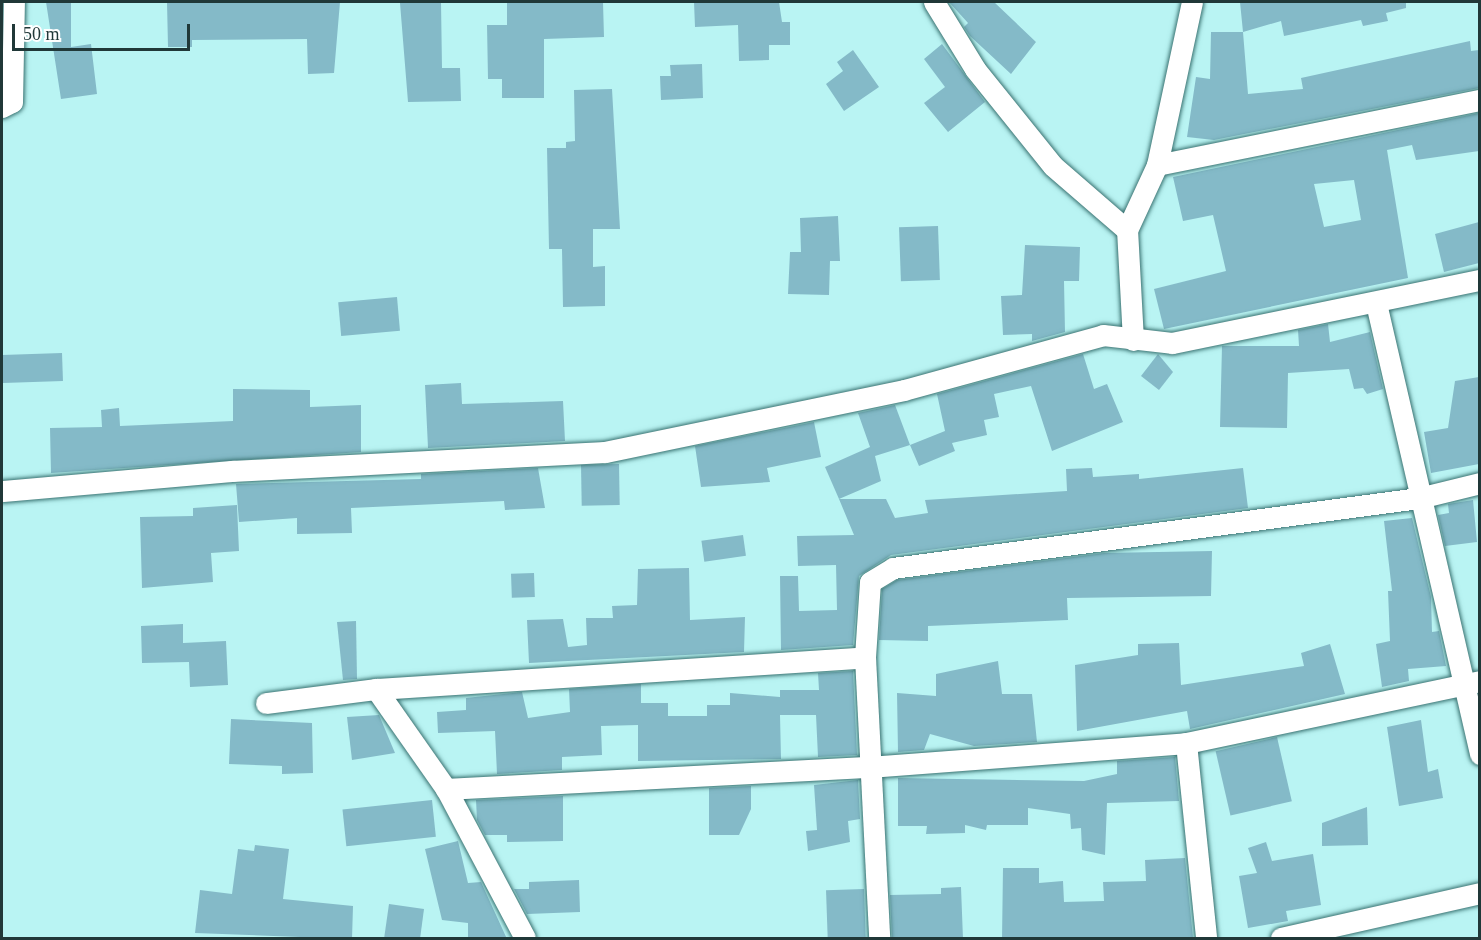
<!DOCTYPE html>
<html>
<head>
<meta charset="utf-8">
<style>
  body { margin:0 }
  #map { position:relative; width:1481px; height:940px; overflow:hidden; background:#b9f4f3; font-family:Georgia,serif }
  div>[style] { position:absolute }
  [style*='--x'] { left:calc(var(--x)*1px); top:calc(var(--y)*1px); width:calc(var(--w)*1px); rotate:calc(var(--a)*1deg) }
  .building>* { inset:0; background:#84bac8; transform-origin:0 0 }
  .roads { filter:drop-shadow(0 0 2px #397271) drop-shadow(0 0 2px #397271) }
  .minor>* { height:21px; margin:-10.5px; padding:0 10.5px; transform-origin:10.5px; border-radius:10.5px; background:#fff }
  span { translate:-50% -50%; white-space:nowrap; text-align:center; line-height:1.15; -webkit-text-stroke:5px #fff; paint-order:stroke }
  .frame { position:absolute; inset:0; border:3px solid #203838; pointer-events:none }
  .scale { position:absolute; left:12px; top:24px; width:178px; height:27px; box-sizing:border-box; border:3px solid #203838; border-top:0; padding-left:8px; font-size:18px; line-height:21px; white-space:nowrap; color:#203838; -webkit-text-stroke:4px #fff; paint-order:stroke }
</style>
</head>
<body>
<div id="map">
  <div class="building">
    <i style="clip-path:polygon(46px 2px,71px 2px,71px 47px,91px 44px,97px 94px,61px 99px)"></i>
    <i style="clip-path:polygon(167px 2px,340px 2px,334px 73px,308px 74px,307px 39px,192px 40px,192px 47px,168px 47px)"></i>
    <i style="clip-path:polygon(441px 2px,442px 68px,460px 68px,461px 101px,408px 102px,400px 3px)"></i>
    <i style="clip-path:polygon(603px 2px,604px 37px,544px 39px,544px 98px,502px 98px,502px 79px,488px 79px,487px 25px,507px 25px,507px 3px)"></i>
    <i style="clip-path:polygon(694px 2px,779px 2px,782px 22px,790px 22px,790px 45px,769px 45px,769px 60px,739px 61px,738px 25px,695px 27px)"></i>
    <i style="clip-path:polygon(949px 2px,994px 2px,1036px 42px,1011px 74px,970px 36px,964px 27px,968px 23px)"></i>
    <i style="clip-path:polygon(1240px 2px,1406px 2px,1406px 8px,1386px 13px,1388px 21px,1363px 26px,1361px 20px,1284px 36px,1281px 21px,1243px 32px)"></i>
    <i style="clip-path:polygon(1211px 32px,1243px 32px,1248px 94px,1303px 89px,1301px 78px,1470px 41px,1471px 51px,1479px 50px,1479px 88px,1214px 140px,1187px 137px,1196px 77px,1210px 79px)"></i>
    <i style="clip-path:polygon(942px 44px,985px 102px,948px 132px,924px 103px,945px 87px,924px 59px)"></i>
    <i style="clip-path:polygon(853px 50px,879px 87px,844px 111px,826px 84px,843px 71px,837px 62px)"></i>
    <i style="clip-path:polygon(702px 64px,703px 98px,661px 100px,660px 76px,671px 76px,670px 65px)"></i>
    <i style="clip-path:polygon(612px 89px,620px 229px,593px 229px,593px 267px,605px 266px,605px 306px,563px 307px,562px 249px,549px 249px,547px 148px,566px 148px,566px 142px,575px 141px,574px 90px)"></i>
    <i style="clip-path:polygon(evenodd,1479px 113px,1479px 151px,1416px 160px,1412px 145px,1387px 150px,1408px 278px,1164px 329px,1154px 289px,1226px 271px,1213px 215px,1183px 221px,1173px 177px,1479px 113px,1354px 180px,1361px 220px,1324px 227px,1314px 184px,1354px 180px)"></i>
    <i style="clip-path:polygon(838px 216px,840px 261px,830px 261px,829px 295px,788px 294px,790px 252px,801px 252px,800px 218px)"></i>
    <i style="clip-path:polygon(1479px 222px,1479px 263px,1444px 272px,1435px 234px)"></i>
    <i style="left:938px;top:226px;width:54px;height:39px;rotate:88deg"></i>
    <i style="clip-path:polygon(1025px 245px,1080px 247px,1079px 281px,1064px 281px,1065px 332px,1032px 341px,1032px 334px,1003px 335px,1001px 296px,1022px 295px)"></i>
    <i style="left:397px;top:297px;width:34px;height:59px;rotate:85deg"></i>
    <i style="clip-path:polygon(1328px 324px,1330px 342px,1370px 332px,1383px 389px,1367px 394px,1363px 388px,1354px 389px,1349px 369px,1288px 373px,1287px 428px,1220px 427px,1222px 346px,1299px 346px,1298px 330px)"></i>
    <i style="left:62px;top:353px;width:28px;height:60px;rotate:88deg"></i>
    <i style="clip-path:polygon(1083px 354px,1094px 389px,1107px 384px,1123px 422px,1052px 451px,1031px 386px,994px 394px,999px 417px,984px 420px,987px 435px,952px 443px,955px 451px,919px 466px,910px 445px,945px 431px,937px 394px)"></i>
    <i style="clip-path:polygon(1158px 354px,1173px 372px,1159px 390px,1141px 376px)"></i>
    <i style="clip-path:polygon(1479px 377px,1479px 464px,1431px 473px,1424px 432px,1448px 428px,1455px 381px)"></i>
    <i style="clip-path:polygon(461px 383px,462px 404px,563px 401px,565px 441px,428px 448px,425px 385px)"></i>
    <i style="clip-path:polygon(233px 389px,310px 390px,310px 407px,361px 405px,361px 452px,51px 473px,50px 428px,102px 427px,101px 410px,119px 408px,120px 426px,233px 421px)"></i>
    <i style="clip-path:polygon(895px 405px,910px 445px,875px 456px,881px 481px,839px 499px,825px 467px,870px 447px,858px 413px)"></i>
    <i style="clip-path:polygon(814px 422px,821px 457px,767px 468px,770px 482px,701px 487px,695px 446px)"></i>
    <i style="left:619px;top:464px;width:41px;height:38px;rotate:89deg"></i>
    <i style="clip-path:polygon(538px 468px,545px 508px,505px 510px,504px 501px,351px 508px,352px 533px,297px 534px,297px 518px,239px 522px,236px 484px,421px 479px,421px 474px)"></i>
    <i style="clip-path:polygon(1092px 468px,1093px 477px,1139px 474px,1139px 479px,1243px 468px,1248px 508px,891px 555px,859px 576px,853px 645px,781px 650px,780px 576px,798px 576px,799px 611px,837px 610px,836px 565px,798px 566px,797px 536px,854px 535px,839px 499px,886px 499px,895px 518px,928px 513px,925px 500px,1067px 491px,1066px 469px)"></i>
    <i style="clip-path:polygon(1473px 500px,1477px 542px,1445px 546px,1438px 515px,1449px 513px,1448px 504px)"></i>
    <i style="clip-path:polygon(237px 505px,239px 551px,211px 553px,213px 582px,142px 588px,140px 517px,193px 516px,193px 508px)"></i>
    <i style="clip-path:polygon(1412px 518px,1431px 597px,1432px 632px,1439px 631px,1446px 666px,1408px 669px,1409px 681px,1382px 687px,1376px 644px,1390px 641px,1388px 591px,1392px 591px,1384px 521px)"></i>
    <i style="left:743px;top:535px;width:21px;height:42px;rotate:82deg"></i>
    <i style="clip-path:polygon(1212px 551px,1211px 596px,1067px 598px,1068px 620px,928px 626px,928px 641px,879px 640px,882px 589px,897px 580px,1104px 553px)"></i>
    <i style="clip-path:polygon(689px 568px,690px 620px,745px 617px,744px 652px,529px 663px,527px 620px,563px 619px,568px 647px,587px 645px,586px 618px,613px 618px,612px 606px,637px 605px,638px 569px)"></i>
    <i style="left:534px;top:573px;width:24px;height:23px;rotate:88deg"></i>
    <i style="clip-path:polygon(356px 621px,357px 679px,343px 680px,337px 622px)"></i>
    <i style="clip-path:polygon(183px 624px,183px 643px,226px 641px,228px 685px,190px 687px,189px 662px,142px 663px,141px 626px)"></i>
    <i style="clip-path:polygon(1179px 643px,1181px 685px,1304px 666px,1301px 653px,1330px 644px,1345px 694px,1190px 729px,1187px 711px,1077px 731px,1075px 665px,1138px 655px,1138px 644px)"></i>
    <i style="clip-path:polygon(998px 661px,1002px 694px,1032px 694px,1037px 742px,974px 746px,930px 734px,924px 750px,898px 752px,897px 693px,936px 696px,936px 674px)"></i>
    <i style="clip-path:polygon(853px 671px,857px 755px,818px 757px,816px 715px,780px 715px,781px 759px,638px 761px,638px 725px,601px 726px,602px 755px,562px 757px,562px 770px,497px 774px,495px 731px,438px 733px,437px 712px,466px 710px,466px 698px,522px 692px,528px 718px,570px 712px,569px 689px,641px 684px,641px 703px,668px 703px,668px 716px,707px 716px,707px 705px,730px 705px,730px 693px,780px 697px,780px 690px,819px 690px,818px 673px)"></i>
    <i style="clip-path:polygon(379px 715px,395px 753px,352px 760px,347px 717px)"></i>
    <i style="clip-path:polygon(231px 719px,312px 723px,313px 773px,282px 774px,282px 766px,229px 764px)"></i>
    <i style="clip-path:polygon(1421px 720px,1428px 772px,1438px 769px,1443px 798px,1399px 806px,1387px 727px)"></i>
    <i style="left:1277px;top:737px;width:66px;height:63px;rotate:77deg"></i>
    <i style="clip-path:polygon(1175px 757px,1179px 801px,1107px 803px,1105px 855px,1082px 850px,1081px 828px,1071px 829px,1070px 814px,1028px 808px,1028px 825px,987px 825px,986px 830px,965px 825px,965px 833px,926px 834px,927px 826px,898px 826px,898px 778px,1084px 781px,1117px 774px,1117px 761px)"></i>
    <i style="clip-path:polygon(858px 780px,860px 819px,848px 821px,850px 842px,808px 851px,806px 831px,817px 830px,814px 785px)"></i>
    <i style="clip-path:polygon(751px 786px,751px 809px,739px 835px,709px 835px,709px 788px)"></i>
    <i style="clip-path:polygon(563px 796px,563px 841px,507px 842px,507px 835px,485px 835px,477px 820px,476px 800px)"></i>
    <i style="left:432px;top:800px;width:37px;height:90px;rotate:84deg"></i>
    <i style="clip-path:polygon(1367px 807px,1368px 845px,1322px 846px,1322px 823px)"></i>
    <i style="clip-path:polygon(458px 841px,468px 883px,481px 882px,507px 939px,468px 939px,468px 923px,442px 920px,425px 849px)"></i>
    <i style="clip-path:polygon(1266px 842px,1272px 861px,1313px 854px,1321px 905px,1286px 911px,1288px 921px,1248px 928px,1239px 876px,1257px 873px,1248px 848px)"></i>
    <i style="clip-path:polygon(255px 845px,289px 849px,283px 899px,353px 906px,352px 939px,195px 933px,200px 890px,232px 894px,238px 849px,254px 851px)"></i>
    <i style="clip-path:polygon(1185px 858px,1193px 938px,1002px 939px,1003px 868px,1039px 868px,1039px 883px,1063px 881px,1064px 902px,1104px 901px,1103px 882px,1146px 881px,1145px 860px)"></i>
    <i style="clip-path:polygon(579px 880px,580px 912px,527px 914px,514px 889px,529px 889px,529px 882px)"></i>
    <i style="clip-path:polygon(961px 887px,963px 939px,892px 939px,890px 895px,941px 894px,941px 888px)"></i>
    <i style="left:864px;top:889px;width:50px;height:38px;rotate:88deg"></i>
    <i style="clip-path:polygon(389px 904px,424px 909px,420px 939px,384px 939px)"></i>
  </div>
  <div class="roads">
    <div class="minor">
      <i style="--x:934;--y:2;--w:79;--a:58.5"></i>
      <i style="--x:975;--y:69;--w:124;--a:51.2"></i>
      <i style="--x:1053;--y:166;--w:98;--a:40.9"></i>
      <i style="--x:2;--y:107;--w:11;--a:-27"></i>
      <i style="--x:12;--y:102;--w:100;--a:-88.9"></i>
      <i style="--x:1157;--y:165;--w:329;--a:-11.4"></i>
      <i style="--x:1376;--y:303;--w:463;--a:77"></i>
      <i style="--x:1133;--y:340;--w:110;--a:-93.1"></i>
      <i style="--x:1127;--y:230;--w:72;--a:-65.2"></i>
      <i style="--x:1157;--y:165;--w:167;--a:-77.9"></i>
      <i style="--x:2;--y:491;--w:231;--a:-5"></i>
      <i style="--x:232;--y:471;--w:373;--a:-2.9"></i>
      <i style="--x:605;--y:452;--w:305;--a:-11.7"></i>
      <i style="--x:904;--y:390;--w:206;--a:-15.4"></i>
      <i style="--x:1103;--y:335;--w:69;--a:6.6"></i>
      <i style="--x:1172;--y:343;--w:314;--a:-11.6"></i>
      <i style="--x:865;--y:657;--w:281;--a:87.1"></i>
      <i style="--x:266;--y:703;--w:111;--a:-7.3"></i>
      <i style="--x:1186;--y:743;--w:196;--a:84.1"></i>
      <i style="--x:446;--y:789;--w:424;--a:-3"></i>
      <i style="--x:869;--y:767;--w:318;--a:-4.3"></i>
      <i style="--x:1186;--y:743;--w:300;--a:-11.9"></i>
      <i style="--x:525;--y:938;--w:169;--a:-117.9"></i>
      <i style="--x:446;--y:789;--w:122;--a:-125"></i>
      <i style="--x:376;--y:689;--w:490;--a:-3.7"></i>
      <i style="--x:865;--y:657;--w:75;--a:-86.2"></i>
      <i style="--x:870;--y:582;--w:27;--a:-31"></i>
      <i style="--x:893;--y:568;--w:531;--a:-7.58"></i>
      <i style="--x:1419;--y:498;--w:63;--a:-13.8"></i>
      <i style="--x:1281;--y:938;--w:204;--a:-12.7"></i>
    </div>
  </div>
  <div class="frame"></div>
  <div class="scale">50 m</div>
</div>
</body>
</html>
